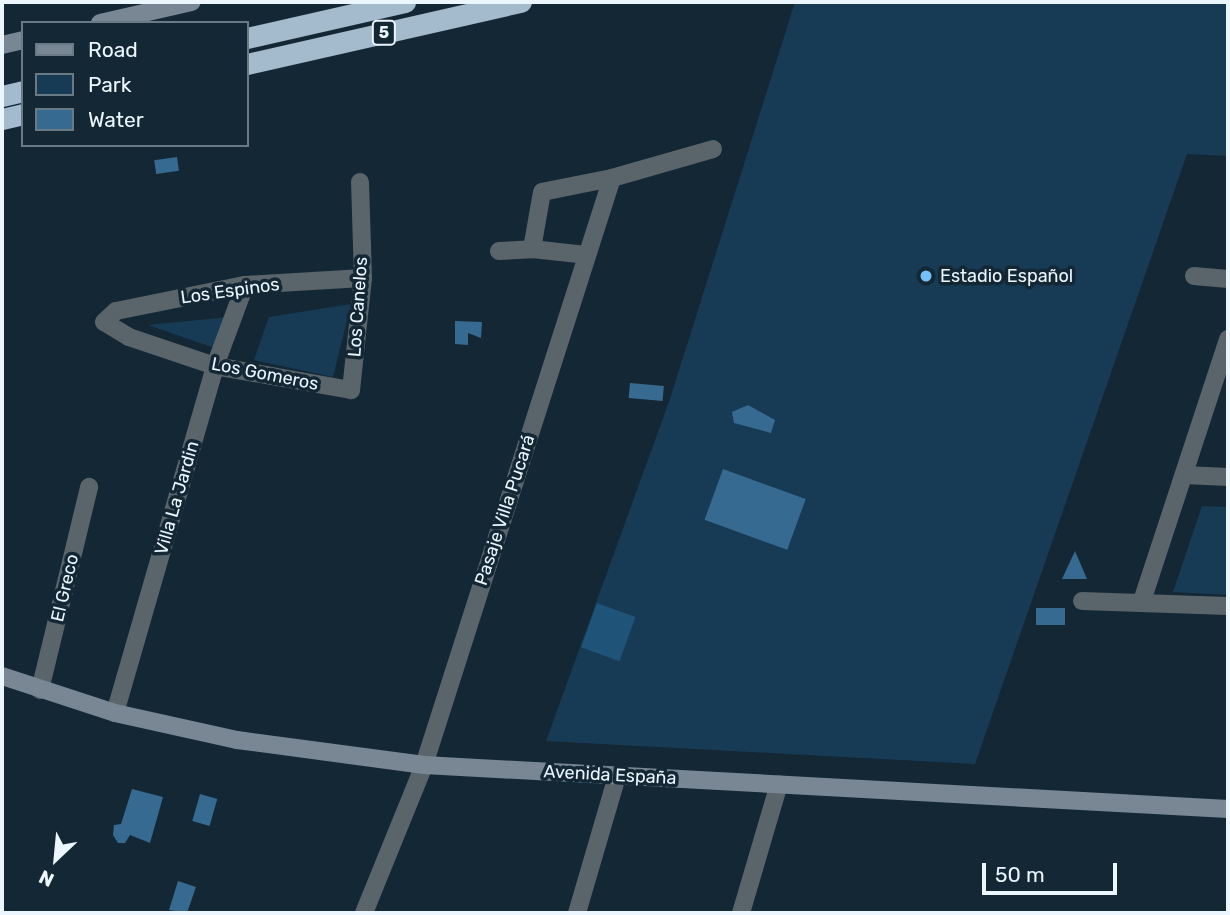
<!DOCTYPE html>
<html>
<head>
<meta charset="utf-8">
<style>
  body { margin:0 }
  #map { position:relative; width:1230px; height:915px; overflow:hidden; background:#142735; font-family:Rubik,sans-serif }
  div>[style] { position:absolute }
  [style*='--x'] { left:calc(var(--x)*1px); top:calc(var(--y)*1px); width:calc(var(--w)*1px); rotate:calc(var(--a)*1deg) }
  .green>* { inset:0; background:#173b55 }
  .water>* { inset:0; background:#376a90; transform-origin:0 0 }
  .building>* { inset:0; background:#1f5378; transform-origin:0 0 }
  .street>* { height:18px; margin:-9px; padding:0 9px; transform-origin:9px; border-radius:9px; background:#5a646b }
  .secondary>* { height:18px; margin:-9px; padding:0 9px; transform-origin:9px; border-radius:9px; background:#788793 }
  .highway>* { height:21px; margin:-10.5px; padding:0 10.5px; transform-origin:10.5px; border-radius:10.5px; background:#a4bbce }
  .dots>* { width:19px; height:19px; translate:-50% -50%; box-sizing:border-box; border:4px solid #142735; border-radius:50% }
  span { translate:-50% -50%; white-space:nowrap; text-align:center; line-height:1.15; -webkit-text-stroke:7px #142735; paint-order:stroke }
  .shield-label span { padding:2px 5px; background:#142735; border:2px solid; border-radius:5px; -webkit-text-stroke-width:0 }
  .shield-label { font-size:16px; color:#ecf6fe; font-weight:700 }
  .poi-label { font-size:18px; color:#ecf6fe }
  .left { translate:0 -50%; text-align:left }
  .street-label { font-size:18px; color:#ecf6fe }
  .frame { position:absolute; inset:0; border:4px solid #ecf6fe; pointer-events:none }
  .legend { position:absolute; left:21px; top:21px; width:228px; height:126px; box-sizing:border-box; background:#142735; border:2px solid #6a7a85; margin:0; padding:9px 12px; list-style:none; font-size:21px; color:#ecf6fe }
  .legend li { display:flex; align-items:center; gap:14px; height:35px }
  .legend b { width:35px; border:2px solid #6a7a85 }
  .north { position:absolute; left:21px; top:824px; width:70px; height:70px; -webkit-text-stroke:5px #142735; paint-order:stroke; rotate:206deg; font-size:19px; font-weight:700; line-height:28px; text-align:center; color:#ecf6fe }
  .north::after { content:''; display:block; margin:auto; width:24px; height:32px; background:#ecf6fe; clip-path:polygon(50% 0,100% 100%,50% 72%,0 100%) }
  .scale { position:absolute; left:982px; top:863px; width:135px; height:32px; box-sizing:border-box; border:4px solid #ecf6fe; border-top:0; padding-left:9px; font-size:21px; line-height:24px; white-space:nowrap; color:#ecf6fe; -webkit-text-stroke:5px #142735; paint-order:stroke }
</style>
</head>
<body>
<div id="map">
  <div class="green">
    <i style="clip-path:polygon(795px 2px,1228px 2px,1228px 156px,1187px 154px,975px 764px,546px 741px,670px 399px)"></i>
    <i style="clip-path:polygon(351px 304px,333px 377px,254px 360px,269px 317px)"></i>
    <i style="clip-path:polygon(239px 316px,226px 352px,148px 325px)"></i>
    <i style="clip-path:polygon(1202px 506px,1228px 507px,1228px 595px,1173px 592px)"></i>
  </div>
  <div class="water">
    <i style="left:177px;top:157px;width:14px;height:23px;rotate:82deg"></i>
    <i style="clip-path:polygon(455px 321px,482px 322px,481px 338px,468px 333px,468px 345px,455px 344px)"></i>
    <i style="left:630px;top:383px;width:34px;height:15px;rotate:5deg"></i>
    <i style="clip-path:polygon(748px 405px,775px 420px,771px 433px,734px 423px,732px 412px)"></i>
    <i style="left:723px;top:469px;width:88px;height:54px;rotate:20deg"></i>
    <i style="clip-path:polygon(1075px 551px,1087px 579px,1062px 579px)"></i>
    <i style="left:1036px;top:608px;width:29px;height:17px"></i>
    <i style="clip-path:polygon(132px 789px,163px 797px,150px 843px,130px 835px,125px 843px,118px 843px,113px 835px,114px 825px,121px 824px)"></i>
    <i style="left:200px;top:794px;width:18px;height:28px;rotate:16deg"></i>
    <i style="clip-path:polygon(178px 881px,196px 887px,187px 913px,169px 910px)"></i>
  </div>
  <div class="building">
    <i style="left:597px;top:603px;width:41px;height:47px;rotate:20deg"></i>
  </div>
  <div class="street">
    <i style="--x:612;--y:178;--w:105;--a:-16"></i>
    <i style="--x:360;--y:182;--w:96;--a:88.2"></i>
    <i style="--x:363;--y:278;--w:113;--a:96.1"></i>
    <i style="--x:351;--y:390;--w:138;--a:-170"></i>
    <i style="--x:215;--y:366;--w:91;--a:-161.4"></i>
    <i style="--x:129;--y:337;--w:29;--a:-149"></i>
    <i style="--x:104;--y:322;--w:16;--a:-43"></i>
    <i style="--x:116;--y:311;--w:132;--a:-11.4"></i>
    <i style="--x:245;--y:285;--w:118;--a:-3.4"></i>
    <i style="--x:499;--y:251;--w:33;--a:-3"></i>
    <i style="--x:1194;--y:276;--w:34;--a:5"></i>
    <i style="--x:1184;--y:475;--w:44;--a:2.6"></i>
    <i style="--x:1082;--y:601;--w:146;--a:2"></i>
    <i style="--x:1142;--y:601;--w:276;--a:-71.8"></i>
    <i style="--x:40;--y:690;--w:209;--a:-76.4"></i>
    <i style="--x:115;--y:713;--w:361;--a:-73.9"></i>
    <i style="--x:215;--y:366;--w:86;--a:-69.7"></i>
    <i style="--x:364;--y:913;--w:160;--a:-67.9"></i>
    <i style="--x:424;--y:765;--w:616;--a:-72.24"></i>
    <i style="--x:612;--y:178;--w:71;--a:168.7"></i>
    <i style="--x:542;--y:192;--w:58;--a:100"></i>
    <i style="--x:532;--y:249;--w:54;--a:6.3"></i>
    <i style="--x:577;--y:913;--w:143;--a:-73.7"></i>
    <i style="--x:741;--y:913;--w:134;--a:-73.6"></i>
  </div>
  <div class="secondary">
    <i style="--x:100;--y:23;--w:94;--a:-12.9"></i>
    <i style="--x:2;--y:45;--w:22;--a:-13"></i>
    <i style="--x:2;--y:676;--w:119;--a:18.1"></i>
    <i style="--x:115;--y:713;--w:125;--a:12.5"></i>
    <i style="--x:237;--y:740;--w:189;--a:7.6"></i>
    <i style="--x:424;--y:765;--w:805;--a:3.13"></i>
  </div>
  <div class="highway">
    <i style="--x:247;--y:38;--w:162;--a:-12.8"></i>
    <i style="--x:247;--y:64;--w:281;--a:-12.8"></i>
    <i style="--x:2;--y:96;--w:22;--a:-13"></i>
    <i style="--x:2;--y:119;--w:22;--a:-13"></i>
  </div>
  <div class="dots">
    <i style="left:926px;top:276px;background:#77bff7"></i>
  </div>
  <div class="shield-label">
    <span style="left:384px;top:33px">5</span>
  </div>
  <div class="poi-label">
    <span class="left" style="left:940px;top:276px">Estadio Español</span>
  </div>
  <div class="street-label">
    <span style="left:230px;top:291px;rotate:-8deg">Los Espinos</span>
    <span style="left:358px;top:307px;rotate:-86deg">Los Canelos</span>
    <span style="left:265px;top:374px;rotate:11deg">Los Gomeros</span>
    <span style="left:177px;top:498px;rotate:-74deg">Villa La Jardin</span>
    <span style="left:505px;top:510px;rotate:-72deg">Pasaje Villa Pucará</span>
    <span style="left:65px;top:588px;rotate:-77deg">El Greco</span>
    <span style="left:610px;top:775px;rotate:3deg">Avenida España</span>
  </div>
  <div class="frame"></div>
  <ul class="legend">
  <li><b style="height:9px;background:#788793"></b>Road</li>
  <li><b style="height:19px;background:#173b55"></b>Park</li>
  <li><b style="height:19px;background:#376a90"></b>Water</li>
  </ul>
  <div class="north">N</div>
  <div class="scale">50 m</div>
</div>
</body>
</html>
